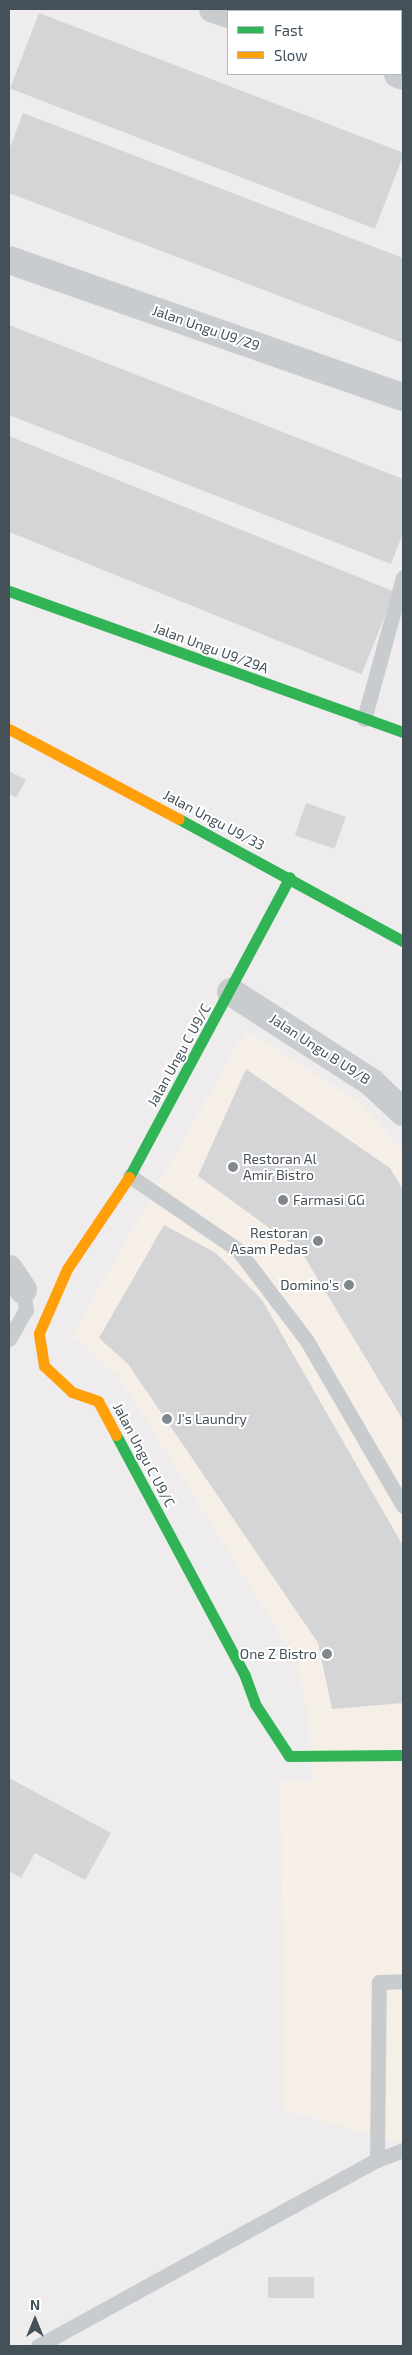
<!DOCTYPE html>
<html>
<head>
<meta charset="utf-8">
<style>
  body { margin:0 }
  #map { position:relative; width:412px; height:2355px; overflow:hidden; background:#eeeced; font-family:"Exo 2",sans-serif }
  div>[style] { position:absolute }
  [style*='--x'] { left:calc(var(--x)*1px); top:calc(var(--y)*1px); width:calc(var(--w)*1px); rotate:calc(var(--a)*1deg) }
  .commercial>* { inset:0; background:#f6efe7 }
  .building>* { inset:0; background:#d5d5d7; transform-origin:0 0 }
  .lane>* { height:15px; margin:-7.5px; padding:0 7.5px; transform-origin:7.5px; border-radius:7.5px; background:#c9ccce }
  .street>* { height:28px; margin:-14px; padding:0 14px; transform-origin:14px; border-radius:14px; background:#c9ccce }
  .fast>* { height:11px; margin:-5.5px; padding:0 5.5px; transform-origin:5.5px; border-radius:5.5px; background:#30b455 }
  .slow>* { height:11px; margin:-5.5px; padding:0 5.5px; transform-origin:5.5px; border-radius:5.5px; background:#ff9f0a }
  .dots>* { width:14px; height:14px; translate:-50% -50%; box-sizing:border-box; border:2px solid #fff; border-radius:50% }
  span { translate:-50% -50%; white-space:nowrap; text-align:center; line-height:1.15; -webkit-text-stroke:4px #fff; paint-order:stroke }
  .street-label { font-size:14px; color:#445159 }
  .poi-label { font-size:14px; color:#445159 }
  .left { translate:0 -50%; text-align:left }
  .right { translate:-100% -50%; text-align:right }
  .frame { position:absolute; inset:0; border:10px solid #445159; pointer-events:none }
  .legend { position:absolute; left:227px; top:10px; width:175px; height:65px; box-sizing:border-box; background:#fff; border:1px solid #b4b9bd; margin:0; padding:6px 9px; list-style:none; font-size:15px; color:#445159 }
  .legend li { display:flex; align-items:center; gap:10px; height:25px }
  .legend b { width:25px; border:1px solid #b4b9bd }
  .north { position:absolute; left:10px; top:2295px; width:50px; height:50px; -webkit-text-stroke:4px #fff; paint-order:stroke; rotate:0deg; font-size:14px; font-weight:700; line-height:20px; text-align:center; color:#445159 }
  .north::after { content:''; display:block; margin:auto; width:18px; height:22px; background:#445159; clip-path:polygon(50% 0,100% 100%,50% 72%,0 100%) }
</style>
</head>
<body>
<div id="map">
  <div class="commercial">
    <i style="clip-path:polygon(246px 1030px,360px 1103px,403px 1150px,403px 2143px,284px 2110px,281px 1782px,314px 1781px,306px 1705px,296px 1659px,118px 1375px,72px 1336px)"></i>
  </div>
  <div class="building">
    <i style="left:39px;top:13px;width:391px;height:81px;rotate:21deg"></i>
    <i style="clip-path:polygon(23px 113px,403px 258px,403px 343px,9px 193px,9px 150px)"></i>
    <i style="clip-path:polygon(9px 325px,403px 479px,403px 533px,391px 564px,9px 415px)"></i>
    <i style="left:9px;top:436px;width:416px;height:89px;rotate:22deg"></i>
    <i style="clip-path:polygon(9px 771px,26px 780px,16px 798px,9px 794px)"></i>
    <i style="left:306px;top:803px;width:42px;height:34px;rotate:19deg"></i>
    <i style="clip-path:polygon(246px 1069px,390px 1168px,403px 1190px,403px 1420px,301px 1251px,198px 1176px)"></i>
    <i style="clip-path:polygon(164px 1225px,216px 1253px,262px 1300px,403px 1546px,403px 1703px,332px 1709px,318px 1643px,128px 1364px,99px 1338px)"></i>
    <i style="clip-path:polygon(9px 1778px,111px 1833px,85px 1880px,35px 1853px,21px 1878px,9px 1871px)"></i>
    <i style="left:268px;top:2277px;width:46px;height:21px"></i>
  </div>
  <div class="lane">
    <i style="--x:364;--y:719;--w:147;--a:-74.6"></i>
    <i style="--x:130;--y:1176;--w:131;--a:34.4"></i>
    <i style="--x:238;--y:1250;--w:114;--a:52.8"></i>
    <i style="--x:307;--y:1341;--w:191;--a:59.8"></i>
    <i style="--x:9;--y:1339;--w:34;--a:-60"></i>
    <i style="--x:26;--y:1310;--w:20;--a:-99"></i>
    <i style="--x:377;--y:2160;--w:178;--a:-89.4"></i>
    <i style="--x:379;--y:1982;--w:24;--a:-2"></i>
    <i style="--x:38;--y:2346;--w:387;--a:-28.8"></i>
    <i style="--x:377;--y:2160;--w:28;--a:-21"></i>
  </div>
  <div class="street">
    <i style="--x:213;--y:9;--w:16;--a:18"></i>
    <i style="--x:398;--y:74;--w:5;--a:22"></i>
    <i style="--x:9;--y:260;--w:417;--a:19.2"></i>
    <i style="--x:231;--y:992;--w:166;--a:32.7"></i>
    <i style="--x:371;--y:1082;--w:44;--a:43.2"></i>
    <i style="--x:9;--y:1269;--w:25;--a:56"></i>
  </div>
  <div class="fast">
    <i style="--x:9;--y:591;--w:418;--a:19.7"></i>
    <i style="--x:179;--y:819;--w:255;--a:28.6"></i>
    <i style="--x:129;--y:1177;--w:340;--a:-61.8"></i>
    <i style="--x:116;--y:1435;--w:273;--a:61.8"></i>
    <i style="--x:245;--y:1676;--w:30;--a:70"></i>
    <i style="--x:255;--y:1704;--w:62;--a:56.8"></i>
    <i style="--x:289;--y:1756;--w:114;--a:-0.5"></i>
  </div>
  <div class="slow">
    <i style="--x:9;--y:729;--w:192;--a:27.9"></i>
    <i style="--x:116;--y:1435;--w:38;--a:-118"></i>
    <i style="--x:98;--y:1401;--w:28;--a:-161"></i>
    <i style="--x:72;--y:1392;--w:38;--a:-137"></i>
    <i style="--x:44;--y:1366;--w:33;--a:-99"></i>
    <i style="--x:39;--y:1333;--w:70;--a:-66.4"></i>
    <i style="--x:67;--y:1269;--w:111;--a:-56"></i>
  </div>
  <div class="dots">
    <i style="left:233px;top:1167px;background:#80878d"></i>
    <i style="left:283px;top:1200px;background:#80878d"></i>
    <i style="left:318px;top:1241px;background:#80878d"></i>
    <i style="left:349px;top:1285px;background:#80878d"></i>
    <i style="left:167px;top:1419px;background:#80878d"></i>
    <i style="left:327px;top:1654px;background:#80878d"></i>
  </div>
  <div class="street-label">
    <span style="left:206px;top:328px;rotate:19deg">Jalan Ungu U9/29</span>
    <span style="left:211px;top:648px;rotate:20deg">Jalan Ungu U9/29A</span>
    <span style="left:214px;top:820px;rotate:28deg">Jalan Ungu U9/33</span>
    <span style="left:320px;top:1049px;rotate:33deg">Jalan Ungu B U9/B</span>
    <span style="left:179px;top:1055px;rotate:-61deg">Jalan Ungu C U9/C</span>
    <span style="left:144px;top:1455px;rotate:62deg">Jalan Ungu C U9/C</span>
  </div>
  <div class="poi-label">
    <span class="left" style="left:243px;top:1167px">Restoran Al<br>Amir Bistro</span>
    <span class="left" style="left:293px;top:1200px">Farmasi GG</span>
    <span class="right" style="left:308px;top:1241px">Restoran<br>Asam Pedas</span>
    <span class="right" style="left:339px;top:1285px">Domino's</span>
    <span class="left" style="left:177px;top:1419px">J's Laundry</span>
    <span class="right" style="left:317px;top:1654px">One Z Bistro</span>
  </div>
  <div class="frame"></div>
  <ul class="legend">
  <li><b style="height:6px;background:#30b455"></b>Fast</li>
  <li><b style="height:6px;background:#ff9f0a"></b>Slow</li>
  </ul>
  <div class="north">N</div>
</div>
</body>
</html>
